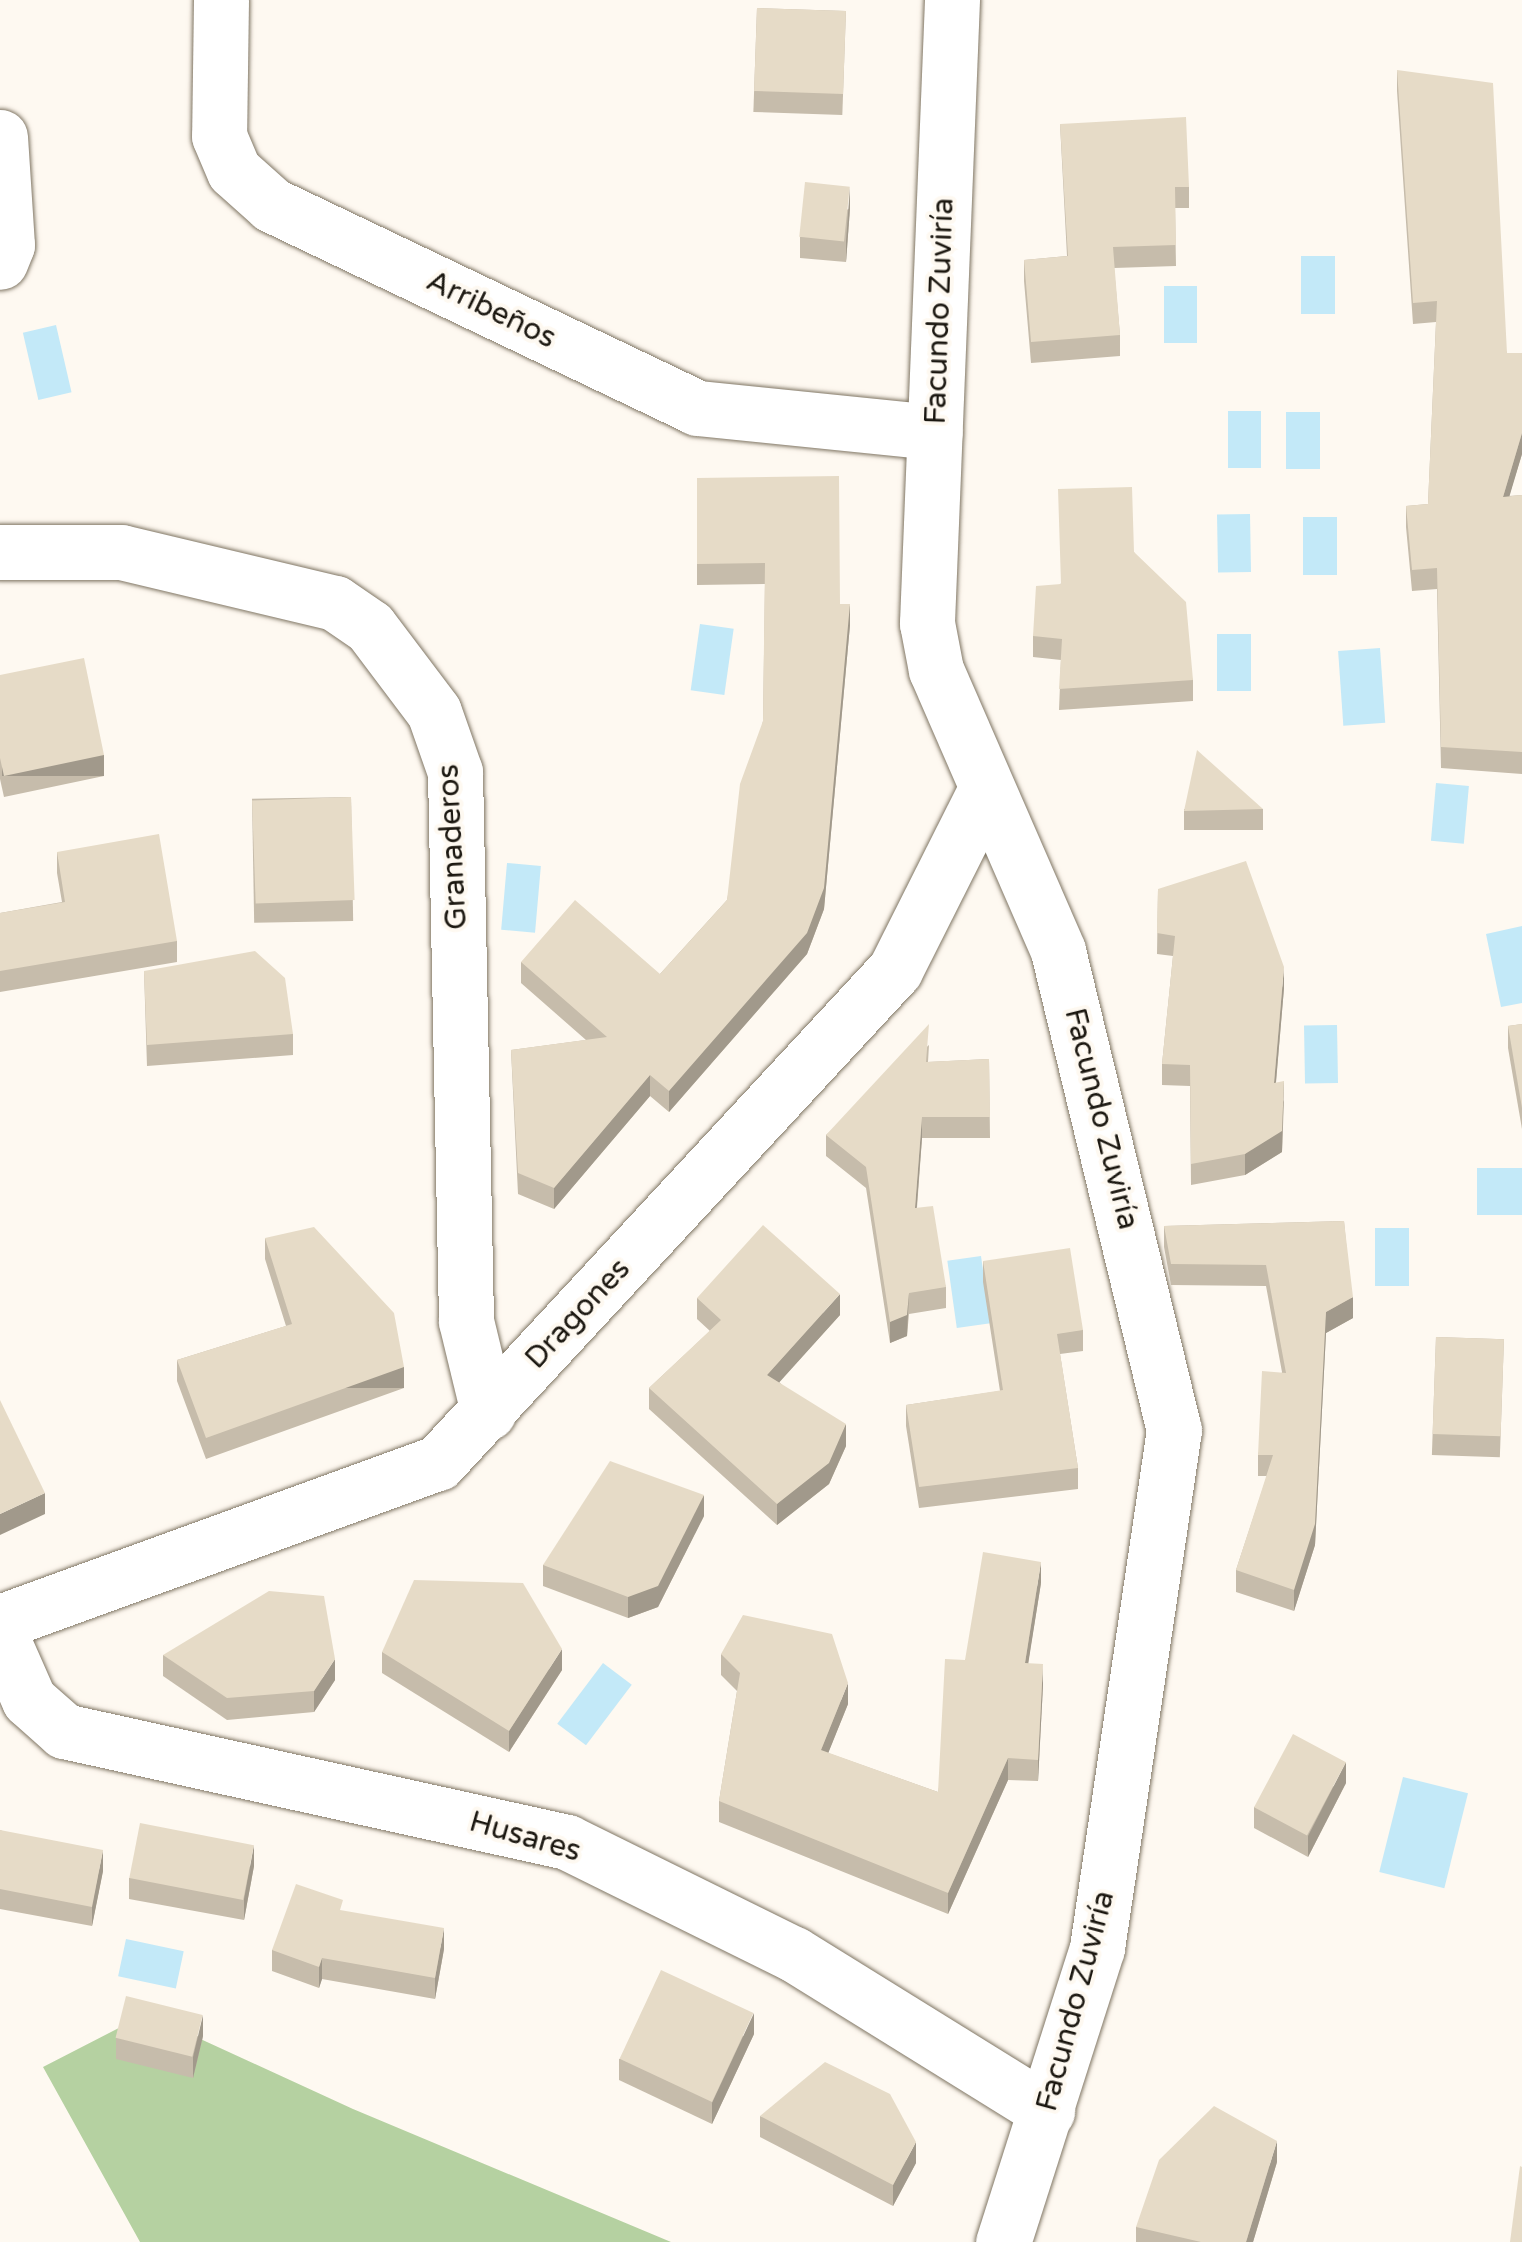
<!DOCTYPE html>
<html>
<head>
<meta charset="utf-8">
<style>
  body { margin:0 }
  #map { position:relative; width:1522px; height:2242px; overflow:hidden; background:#fef9f1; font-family:"Varela Round",sans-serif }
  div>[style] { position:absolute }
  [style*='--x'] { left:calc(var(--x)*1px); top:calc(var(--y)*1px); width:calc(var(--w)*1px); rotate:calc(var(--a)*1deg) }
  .green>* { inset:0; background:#b5d1a1 }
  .water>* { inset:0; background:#c3e9f8; transform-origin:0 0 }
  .roads { filter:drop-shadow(0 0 2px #807664) drop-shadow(0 0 2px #807664) }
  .minor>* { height:55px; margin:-27.5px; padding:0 27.5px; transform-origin:27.5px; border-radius:27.5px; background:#fff }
  .wall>* { inset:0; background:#c6bcab; transform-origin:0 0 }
  .shaded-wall>* { inset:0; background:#a1998b; transform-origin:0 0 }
  .building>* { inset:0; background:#e6dbc7; transform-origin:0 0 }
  span { translate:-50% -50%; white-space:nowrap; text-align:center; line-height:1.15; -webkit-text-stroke:8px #fef9f1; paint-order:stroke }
  .street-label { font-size:30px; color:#1b1710 }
</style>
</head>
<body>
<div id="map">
  <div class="green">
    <i style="clip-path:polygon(146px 2014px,353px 2109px,671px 2242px,140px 2242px,43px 2067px)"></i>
  </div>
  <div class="water">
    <i style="left:1301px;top:256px;width:34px;height:58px"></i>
    <i style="left:1164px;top:286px;width:33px;height:57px"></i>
    <i style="left:56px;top:325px;width:69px;height:34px;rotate:77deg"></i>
    <i style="left:1228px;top:411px;width:33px;height:57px"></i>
    <i style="left:1286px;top:412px;width:34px;height:57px"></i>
    <i style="left:1250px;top:514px;width:58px;height:33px;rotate:89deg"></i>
    <i style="left:1303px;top:517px;width:34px;height:58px"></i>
    <i style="left:700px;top:624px;width:34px;height:67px;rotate:8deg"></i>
    <i style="left:1251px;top:634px;width:57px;height:34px;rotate:90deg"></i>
    <i style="left:1380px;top:648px;width:75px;height:42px;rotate:86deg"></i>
    <i style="left:1436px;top:783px;width:33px;height:58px;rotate:5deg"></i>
    <i style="left:507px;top:863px;width:34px;height:67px;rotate:5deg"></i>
    <i style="clip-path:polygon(1522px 926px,1522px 1003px,1501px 1007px,1486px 934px)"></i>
    <i style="left:1337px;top:1025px;width:58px;height:33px;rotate:89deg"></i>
    <i style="left:1522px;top:1168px;width:47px;height:45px;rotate:90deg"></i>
    <i style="left:1375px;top:1228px;width:34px;height:58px"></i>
    <i style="left:981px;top:1256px;width:68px;height:34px;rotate:82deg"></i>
    <i style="left:603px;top:1663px;width:36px;height:76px;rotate:37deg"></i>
    <i style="left:1403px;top:1777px;width:67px;height:98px;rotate:14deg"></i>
    <i style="left:126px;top:1939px;width:59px;height:38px;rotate:12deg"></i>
  </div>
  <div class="roads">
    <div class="minor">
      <i style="--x:221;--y:0;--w:136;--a:90.8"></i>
      <i style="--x:219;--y:136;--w:38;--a:67"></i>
      <i style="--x:234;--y:171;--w:51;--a:41.8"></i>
      <i style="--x:272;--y:205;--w:471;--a:25.5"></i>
      <i style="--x:697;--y:408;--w:239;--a:5.8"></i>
      <i style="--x:952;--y:0;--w:624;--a:92.3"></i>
      <i style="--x:927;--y:623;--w:48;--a:79.2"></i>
      <i style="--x:936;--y:670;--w:306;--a:66.5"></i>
      <i style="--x:1058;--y:951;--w:493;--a:76.4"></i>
      <i style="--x:1174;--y:1430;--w:524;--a:98.46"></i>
      <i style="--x:1097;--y:1948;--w:309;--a:107.7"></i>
      <i style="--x:0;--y:137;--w:108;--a:86.3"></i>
      <i style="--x:7;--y:245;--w:18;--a:112"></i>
      <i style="--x:0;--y:552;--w:121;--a:0"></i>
      <i style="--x:121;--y:552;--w:220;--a:13.4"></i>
      <i style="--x:335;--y:603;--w:42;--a:34.4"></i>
      <i style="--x:370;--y:627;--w:106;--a:53"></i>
      <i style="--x:434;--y:712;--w:64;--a:70.7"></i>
      <i style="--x:455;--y:772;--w:549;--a:88.85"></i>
      <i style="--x:466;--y:1321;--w:94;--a:76.4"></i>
      <i style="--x:0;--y:1622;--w:466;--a:-20"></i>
      <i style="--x:438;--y:1463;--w:672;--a:-47.17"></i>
      <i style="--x:895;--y:970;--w:203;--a:-63.3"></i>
      <i style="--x:0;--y:1634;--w:72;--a:66.3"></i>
      <i style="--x:29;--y:1700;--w:47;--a:41.5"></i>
      <i style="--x:64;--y:1731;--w:515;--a:12.44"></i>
      <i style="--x:567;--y:1842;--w:253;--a:26.3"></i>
      <i style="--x:794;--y:1954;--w:298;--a:31.8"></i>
    </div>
  </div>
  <div class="wall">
    <i style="left:757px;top:8px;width:89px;height:104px;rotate:2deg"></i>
    <i style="clip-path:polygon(1397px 70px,1507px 353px,1522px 353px,1522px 454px,1509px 496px,1522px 495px,1522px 774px,1441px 768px,1437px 589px,1412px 591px,1406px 527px,1406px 506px,1428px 504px,1436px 322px,1413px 324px,1397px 91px)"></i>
    <i style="clip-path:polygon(1060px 124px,1189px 187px,1189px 208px,1175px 208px,1176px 266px,1114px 268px,1120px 335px,1120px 356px,1031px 363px,1024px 281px,1024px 260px,1067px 256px)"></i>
    <i style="clip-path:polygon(850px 208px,846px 262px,800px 258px,800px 237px)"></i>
    <i style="clip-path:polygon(697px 478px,840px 604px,850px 625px,824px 909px,807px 954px,669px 1112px,650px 1096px,554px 1209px,518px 1194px,511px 1050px,586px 1040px,521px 983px,521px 962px,660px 974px,727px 900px,763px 721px,765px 584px,697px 585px)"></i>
    <i style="clip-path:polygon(1134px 552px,1193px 680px,1193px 701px,1059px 710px,1061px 660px,1033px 657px,1033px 636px,1060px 584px)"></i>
    <i style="clip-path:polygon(0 675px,104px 776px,4px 797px,0 779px)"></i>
    <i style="left:351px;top:797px;width:124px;height:99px;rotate:89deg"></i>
    <i style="left:1263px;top:809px;width:21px;height:79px;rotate:90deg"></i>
    <i style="clip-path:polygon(57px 852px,177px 941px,177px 962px,0 992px,0 913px,62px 902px,57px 873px)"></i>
    <i style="clip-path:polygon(1158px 889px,1284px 988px,1276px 1083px,1284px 1102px,1282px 1152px,1245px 1175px,1191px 1185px,1190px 1086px,1162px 1085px,1162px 1064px,1173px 956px,1157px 954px)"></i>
    <i style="clip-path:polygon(144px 971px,293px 1034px,293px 1055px,147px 1066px)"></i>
    <i style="clip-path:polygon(1522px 1024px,1522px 1129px,1508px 1048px,1508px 1026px)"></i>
    <i style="clip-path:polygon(929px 1045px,928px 1062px,989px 1059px,990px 1138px,922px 1138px,917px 1208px,946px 1287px,946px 1308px,909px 1314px,907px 1336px,890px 1343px,866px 1188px,826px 1156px,826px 1135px)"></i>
    <i style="clip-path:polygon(1344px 1221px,1353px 1318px,1326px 1333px,1315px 1545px,1294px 1611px,1236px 1592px,1236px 1570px,1267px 1476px,1258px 1476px,1258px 1455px,1282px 1372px,1266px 1286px,1171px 1285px,1164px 1247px,1164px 1226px)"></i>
    <i style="clip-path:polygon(265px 1238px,404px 1388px,206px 1459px,177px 1381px,177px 1360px,286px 1326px,265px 1259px)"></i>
    <i style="clip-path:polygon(983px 1261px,1083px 1330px,1083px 1351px,1060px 1354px,1078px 1468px,1078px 1489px,919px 1508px,906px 1426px,906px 1405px,1000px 1391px,983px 1282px)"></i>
    <i style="clip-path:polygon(697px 1298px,840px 1315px,779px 1382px,846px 1446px,829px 1484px,777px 1525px,649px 1409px,649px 1388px,710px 1331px,697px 1319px)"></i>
    <i style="left:1436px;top:1337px;width:68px;height:118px;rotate:2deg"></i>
    <i style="clip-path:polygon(704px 1516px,658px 1607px,628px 1618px,543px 1586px,543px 1565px)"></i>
    <i style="clip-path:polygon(1041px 1583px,1028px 1663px,1043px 1685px,1038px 1781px,1008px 1780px,948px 1914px,719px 1822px,719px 1801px,737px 1691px,721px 1675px,721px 1654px,848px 1704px,828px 1753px,938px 1792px,965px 1660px)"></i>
    <i style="clip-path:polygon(382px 1652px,562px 1670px,509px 1752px,382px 1673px)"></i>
    <i style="clip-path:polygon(163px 1655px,335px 1680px,314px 1712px,227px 1720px,163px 1676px)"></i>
    <i style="clip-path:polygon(1346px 1783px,1308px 1857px,1254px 1828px,1254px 1807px)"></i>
    <i style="clip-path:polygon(0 1830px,103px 1871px,92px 1926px,0 1909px)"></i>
    <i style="clip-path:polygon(254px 1866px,244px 1920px,129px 1899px,129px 1878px)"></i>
    <i style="clip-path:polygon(343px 1911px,444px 1949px,435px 1999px,322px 1979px,319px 1988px,272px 1971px,272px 1950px)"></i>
    <i style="clip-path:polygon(754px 2034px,712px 2124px,619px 2080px,619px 2059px)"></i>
    <i style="clip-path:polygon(203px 2036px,193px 2078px,116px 2059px,116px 2038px)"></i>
    <i style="clip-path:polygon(760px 2116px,916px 2163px,893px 2206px,760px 2137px)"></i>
    <i style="clip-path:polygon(1277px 2162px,1253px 2242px,1136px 2242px,1136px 2227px)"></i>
  </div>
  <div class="shaded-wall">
    <i style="clip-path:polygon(850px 187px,850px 208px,846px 262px,846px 241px)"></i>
    <i style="clip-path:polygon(1522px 433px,1522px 454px,1503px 518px,1503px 497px)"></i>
    <i style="clip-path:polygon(850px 604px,850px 625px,824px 909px,807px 954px,669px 1112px,669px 1091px)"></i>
    <i style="left:104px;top:755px;width:21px;height:102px;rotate:90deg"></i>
    <i style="clip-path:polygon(1284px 967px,1284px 988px,1274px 1104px,1274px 1083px)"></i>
    <i style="clip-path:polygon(650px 1075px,650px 1096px,554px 1209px,554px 1188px)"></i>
    <i style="clip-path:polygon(1284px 1081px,1282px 1152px,1245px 1175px,1245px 1154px)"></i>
    <i style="clip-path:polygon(922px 1117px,922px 1138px,915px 1229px,915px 1208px)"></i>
    <i style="clip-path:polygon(909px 1293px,907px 1336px,890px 1343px,890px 1322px)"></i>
    <i style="clip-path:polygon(840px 1294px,840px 1315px,767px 1396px,767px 1375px)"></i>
    <i style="clip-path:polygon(1353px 1297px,1353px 1318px,1326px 1333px,1315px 1545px,1294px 1611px,1294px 1590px,1326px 1312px)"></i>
    <i style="left:404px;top:1367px;width:21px;height:210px;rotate:90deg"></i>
    <i style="clip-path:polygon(846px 1424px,846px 1446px,829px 1484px,777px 1525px,777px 1504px)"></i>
    <i style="clip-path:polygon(45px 1493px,45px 1514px,0 1535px,0 1514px)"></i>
    <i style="clip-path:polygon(704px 1495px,704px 1516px,658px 1607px,628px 1618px,628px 1597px)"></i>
    <i style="clip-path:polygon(1041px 1562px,1041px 1583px,1025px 1684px,1025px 1663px)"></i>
    <i style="clip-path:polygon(562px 1649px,562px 1670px,509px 1752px,509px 1731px)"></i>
    <i style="clip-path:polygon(335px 1659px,335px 1680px,314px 1712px,314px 1691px)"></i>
    <i style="clip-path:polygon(1043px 1664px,1043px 1685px,1038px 1781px,1038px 1760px)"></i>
    <i style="clip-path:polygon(848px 1683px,848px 1704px,821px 1771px,821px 1750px)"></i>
    <i style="clip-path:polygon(1008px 1758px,1008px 1780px,948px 1914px,948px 1893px)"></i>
    <i style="clip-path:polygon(1346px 1762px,1346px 1783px,1308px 1857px,1308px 1836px)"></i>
    <i style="clip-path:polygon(254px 1845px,254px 1866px,244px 1920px,244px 1899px)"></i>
    <i style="clip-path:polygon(103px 1850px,103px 1871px,92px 1926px,92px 1905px)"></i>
    <i style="clip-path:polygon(444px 1928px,444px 1949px,435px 1999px,435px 1978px)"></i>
    <i style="clip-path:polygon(322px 1958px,322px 1979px,319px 1988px,319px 1967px)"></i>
    <i style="clip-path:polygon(754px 2013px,754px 2034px,712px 2124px,712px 2103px)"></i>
    <i style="clip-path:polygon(203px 2015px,203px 2036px,193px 2078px,193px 2057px)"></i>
    <i style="clip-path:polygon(1277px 2141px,1277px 2162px,1253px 2242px,1246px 2242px)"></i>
    <i style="clip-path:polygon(916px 2142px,916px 2163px,893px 2206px,893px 2185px)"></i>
  </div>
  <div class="building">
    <i style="left:757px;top:8px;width:89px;height:83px;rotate:2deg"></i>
    <i style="clip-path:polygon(1397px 70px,1493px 83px,1507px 353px,1522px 353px,1522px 433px,1503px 497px,1522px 495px,1522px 752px,1441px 747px,1437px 568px,1412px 570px,1406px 506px,1428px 504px,1437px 301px,1413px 303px)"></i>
    <i style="clip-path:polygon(1186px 117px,1189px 187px,1175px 187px,1176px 245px,1113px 247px,1120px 335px,1031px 342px,1024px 260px,1068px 256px,1060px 124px)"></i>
    <i style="left:805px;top:182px;width:45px;height:55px;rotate:6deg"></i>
    <i style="clip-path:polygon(839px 476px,840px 604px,850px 604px,824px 888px,807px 933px,669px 1091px,650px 1075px,554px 1188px,518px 1173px,511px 1050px,607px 1037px,521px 962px,575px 900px,660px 974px,727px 900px,740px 784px,763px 721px,765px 563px,697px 564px,697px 478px)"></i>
    <i style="clip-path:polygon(1132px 487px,1134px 552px,1186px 602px,1193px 680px,1059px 689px,1062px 639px,1033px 636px,1036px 586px,1061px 584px,1058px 489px)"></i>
    <i style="clip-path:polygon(84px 658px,104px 755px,4px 776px,0 758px,0 675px)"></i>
    <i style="clip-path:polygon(1197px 750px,1263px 809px,1184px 811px)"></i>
    <i style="left:351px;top:797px;width:103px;height:99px;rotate:88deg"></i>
    <i style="clip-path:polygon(159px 834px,177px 941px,0 971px,0 913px,65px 902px,57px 852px)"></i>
    <i style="clip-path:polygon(1246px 861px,1284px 967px,1274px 1083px,1284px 1081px,1282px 1131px,1245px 1154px,1191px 1164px,1190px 1065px,1162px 1064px,1175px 936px,1157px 933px,1158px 889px)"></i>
    <i style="clip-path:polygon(255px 951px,285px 978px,293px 1034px,147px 1045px,144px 971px)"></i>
    <i style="clip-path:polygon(929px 1024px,926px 1062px,989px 1059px,990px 1117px,922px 1117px,915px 1208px,933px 1206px,946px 1287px,909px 1293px,907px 1315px,890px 1322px,866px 1167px,826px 1135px)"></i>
    <i style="clip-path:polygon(1522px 1024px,1522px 1108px,1508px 1026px)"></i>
    <i style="clip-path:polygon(1344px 1221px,1353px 1297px,1326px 1312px,1315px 1524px,1294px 1590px,1236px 1570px,1273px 1455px,1258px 1455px,1262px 1371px,1286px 1373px,1266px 1265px,1171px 1264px,1164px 1226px)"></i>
    <i style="clip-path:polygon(763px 1225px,840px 1294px,767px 1375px,846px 1424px,829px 1463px,777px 1504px,649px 1388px,721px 1320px,697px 1298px)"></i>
    <i style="clip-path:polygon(314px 1227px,394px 1313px,404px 1367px,206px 1438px,177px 1360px,292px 1324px,265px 1238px)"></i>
    <i style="clip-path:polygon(1070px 1248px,1083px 1330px,1057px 1334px,1078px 1468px,919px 1487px,906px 1405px,1003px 1390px,983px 1261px)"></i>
    <i style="left:1436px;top:1337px;width:68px;height:97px;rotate:2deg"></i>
    <i style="clip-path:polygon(0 1400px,45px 1493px,0 1514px)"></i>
    <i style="clip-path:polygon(610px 1461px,704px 1495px,658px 1586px,628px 1597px,543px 1565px)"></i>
    <i style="clip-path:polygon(983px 1552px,1041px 1562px,1025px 1663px,1043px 1664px,1038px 1760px,1008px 1758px,948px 1893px,719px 1801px,740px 1673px,721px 1654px,743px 1615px,832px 1634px,848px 1683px,821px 1750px,938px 1792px,945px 1659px,965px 1660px)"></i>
    <i style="clip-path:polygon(414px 1580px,523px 1583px,562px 1649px,509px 1731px,382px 1652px)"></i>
    <i style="clip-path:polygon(269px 1591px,324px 1596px,335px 1659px,314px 1691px,227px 1698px,163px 1655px)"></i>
    <i style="left:1293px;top:1734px;width:60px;height:83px;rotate:28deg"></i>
    <i style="left:140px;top:1823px;width:116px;height:56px;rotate:11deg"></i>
    <i style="left:0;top:1830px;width:105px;height:58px;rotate:11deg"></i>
    <i style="clip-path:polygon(296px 1884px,343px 1900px,340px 1910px,444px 1928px,435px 1978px,322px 1958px,319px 1967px,272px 1950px)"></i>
    <i style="left:661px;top:1970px;width:102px;height:98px;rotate:25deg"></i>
    <i style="left:126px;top:1996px;width:79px;height:43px;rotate:14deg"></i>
    <i style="clip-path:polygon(825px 2062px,890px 2094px,916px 2142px,893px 2185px,760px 2116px)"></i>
    <i style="clip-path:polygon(1214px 2106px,1277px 2141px,1246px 2242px,1201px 2242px,1136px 2227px,1159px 2160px)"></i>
    <i style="clip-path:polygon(1520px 2166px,1522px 2167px,1522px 2242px,1510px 2242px)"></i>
  </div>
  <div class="street-label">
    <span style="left:491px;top:310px;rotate:26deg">Arribeños</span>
    <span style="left:940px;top:311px;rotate:-88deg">Facundo Zuviría</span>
    <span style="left:453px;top:847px;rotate:-93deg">Granaderos</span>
    <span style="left:1101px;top:1119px;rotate:76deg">Facundo Zuviría</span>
    <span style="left:578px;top:1314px;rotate:-47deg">Dragones</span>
    <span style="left:525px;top:1837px;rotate:16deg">Husares</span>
    <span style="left:1076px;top:2001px;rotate:-75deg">Facundo Zuviría</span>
  </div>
</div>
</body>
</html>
